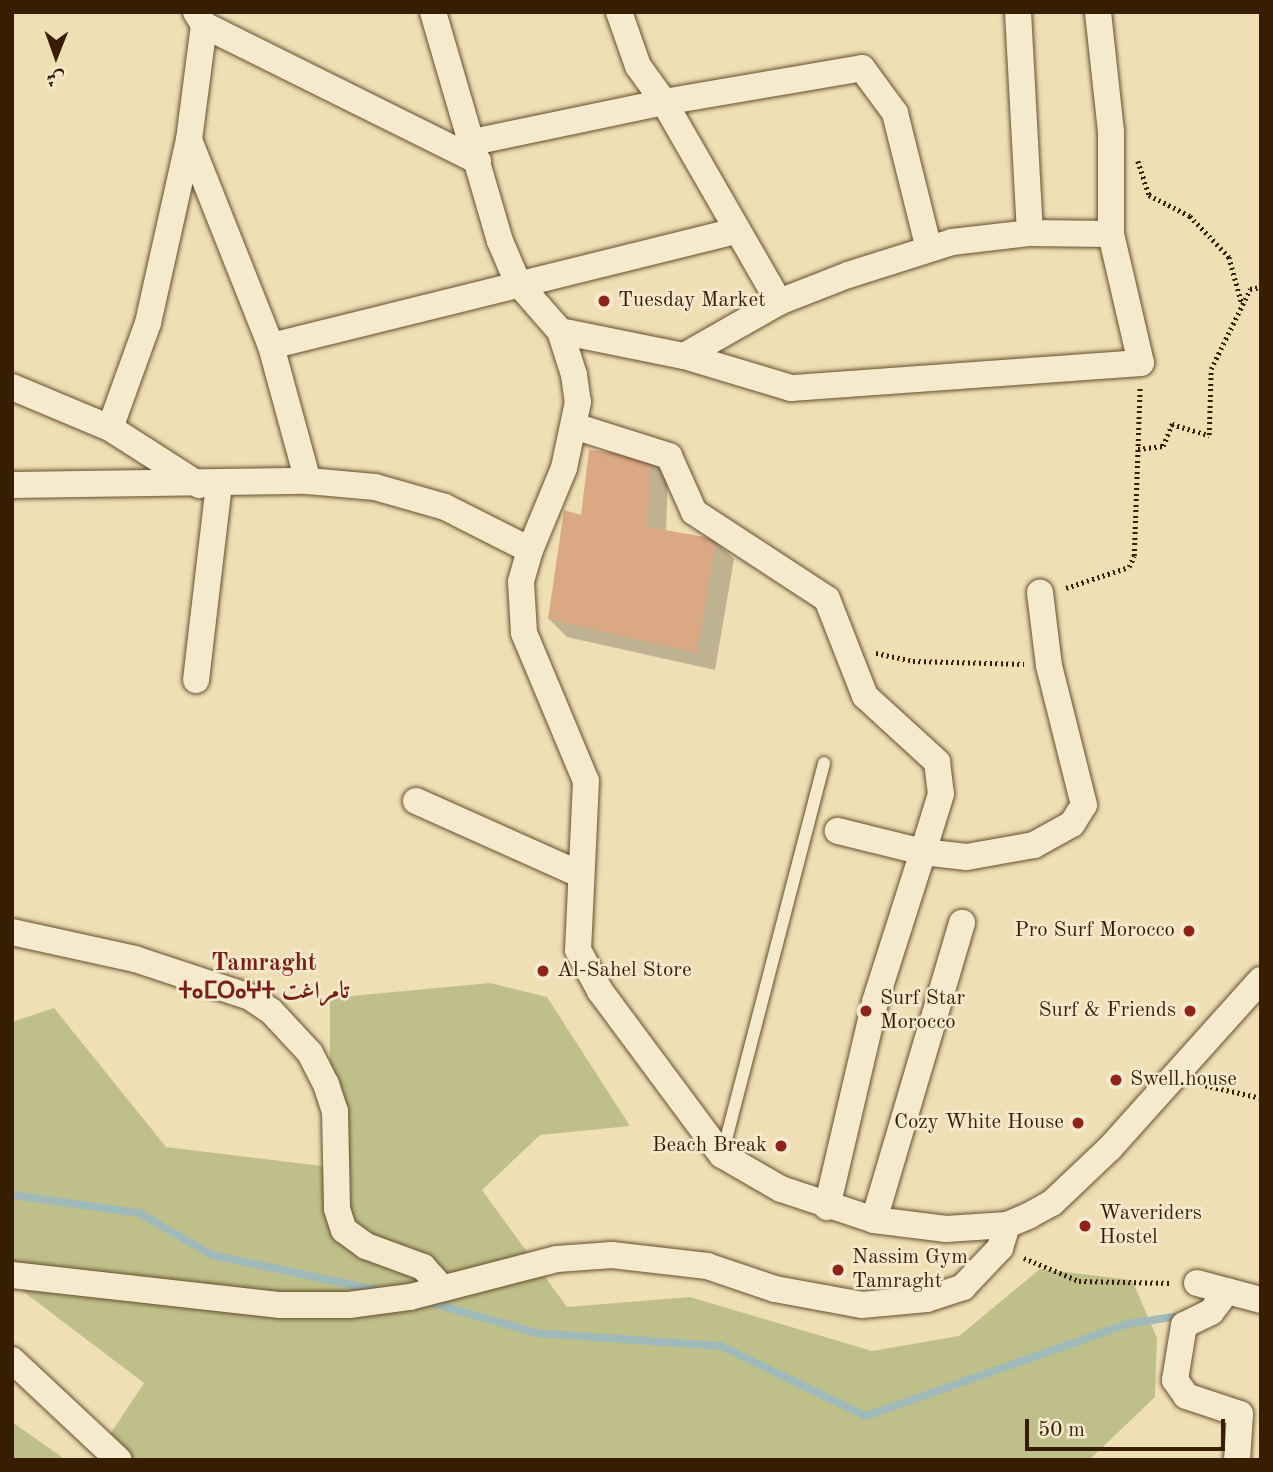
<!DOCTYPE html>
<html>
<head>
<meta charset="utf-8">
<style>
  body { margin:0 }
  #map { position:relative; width:1273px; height:1472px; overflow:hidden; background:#efdfb4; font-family:"Old Standard TT",Amiri,"Noto Sans Tifinagh",serif }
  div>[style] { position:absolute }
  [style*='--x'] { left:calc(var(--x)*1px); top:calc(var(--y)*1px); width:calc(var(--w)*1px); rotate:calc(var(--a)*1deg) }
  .green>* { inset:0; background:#bfc089 }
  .shadow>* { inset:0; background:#0003 }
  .stream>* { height:8px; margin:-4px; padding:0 4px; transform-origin:4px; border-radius:4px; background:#9fbab8 }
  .building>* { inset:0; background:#daa883 }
  .path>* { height:4.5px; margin-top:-2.25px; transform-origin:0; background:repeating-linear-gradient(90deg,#371e02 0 2px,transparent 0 5.5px) }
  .roads { filter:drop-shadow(0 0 2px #654e2e) drop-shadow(0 0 2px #654e2e) }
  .lane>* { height:12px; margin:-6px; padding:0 6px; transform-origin:6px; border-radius:6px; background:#f5eace }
  .street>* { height:26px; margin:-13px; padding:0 13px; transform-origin:13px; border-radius:13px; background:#f5eace }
  .dots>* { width:19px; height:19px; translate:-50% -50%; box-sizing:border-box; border:4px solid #f5eace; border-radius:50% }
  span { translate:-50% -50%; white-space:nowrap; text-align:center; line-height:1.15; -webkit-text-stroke:5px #f5eace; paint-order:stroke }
  .poi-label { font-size:21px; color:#371e02 }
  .left { translate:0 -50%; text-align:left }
  .right { translate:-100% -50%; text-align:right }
  .quarter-label { font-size:24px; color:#7a1f14; font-weight:700 }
  .frame { position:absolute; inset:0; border:14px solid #371e02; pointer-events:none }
  .north { position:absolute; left:21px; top:21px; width:70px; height:70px; -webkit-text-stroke:5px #f5eace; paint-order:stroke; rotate:181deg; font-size:19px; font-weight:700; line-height:28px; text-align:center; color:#371e02 }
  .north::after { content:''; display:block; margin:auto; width:24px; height:32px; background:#371e02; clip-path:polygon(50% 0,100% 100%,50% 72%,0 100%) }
  .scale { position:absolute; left:1025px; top:1419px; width:200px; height:32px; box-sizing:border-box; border:4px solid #371e02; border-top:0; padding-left:9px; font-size:21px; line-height:24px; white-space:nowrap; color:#371e02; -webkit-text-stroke:5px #f5eace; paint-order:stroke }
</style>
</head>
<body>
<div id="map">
  <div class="green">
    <i style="clip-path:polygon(490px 983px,547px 997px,630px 1126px,540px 1135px,482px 1190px,567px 1307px,690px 1297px,872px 1351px,959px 1336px,1040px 1269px,1132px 1280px,1157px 1338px,1155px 1397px,1089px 1460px,93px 1460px,144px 1383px,12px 1283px,12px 1022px,54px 1008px,166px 1147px,330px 1167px,330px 998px)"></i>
    <i style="clip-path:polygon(12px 1422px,66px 1460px,12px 1460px)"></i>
  </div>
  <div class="shadow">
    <i style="clip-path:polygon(649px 459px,668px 477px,666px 532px,715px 541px,734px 559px,715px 670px,567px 637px,549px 619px,583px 517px)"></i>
  </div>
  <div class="stream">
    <i style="--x:12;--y:1195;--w:128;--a:8.1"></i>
    <i style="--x:139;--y:1213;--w:84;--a:29.9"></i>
    <i style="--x:212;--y:1255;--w:173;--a:12"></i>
    <i style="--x:425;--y:1301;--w:116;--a:16.1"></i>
    <i style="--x:536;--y:1333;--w:185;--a:4"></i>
    <i style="--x:721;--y:1346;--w:161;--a:25.8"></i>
    <i style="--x:866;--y:1416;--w:277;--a:-19.4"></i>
    <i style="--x:1127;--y:1324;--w:47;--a:-8.7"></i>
  </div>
  <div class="building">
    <i style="clip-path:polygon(589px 450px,650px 457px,648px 527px,716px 539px,697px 653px,548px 619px,564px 510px,581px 515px)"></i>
  </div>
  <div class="path">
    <i style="--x:1138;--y:161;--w:36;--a:72"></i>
    <i style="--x:1149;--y:195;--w:46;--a:27.1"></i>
    <i style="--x:1190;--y:216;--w:57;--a:46.4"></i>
    <i style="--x:1229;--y:257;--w:49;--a:74.5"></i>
    <i style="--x:1138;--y:449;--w:25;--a:-7"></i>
    <i style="--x:1163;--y:446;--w:24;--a:-68"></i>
    <i style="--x:1172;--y:424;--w:39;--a:17"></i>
    <i style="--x:1209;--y:435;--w:66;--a:-88.3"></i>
    <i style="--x:1211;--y:369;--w:89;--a:-64"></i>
    <i style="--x:1250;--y:289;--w:11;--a:-10"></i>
    <i style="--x:1066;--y:588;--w:66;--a:-18.4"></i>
    <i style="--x:1129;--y:567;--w:12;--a:-66"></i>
    <i style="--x:1134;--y:556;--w:168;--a:-88"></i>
    <i style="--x:876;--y:653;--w:38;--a:12"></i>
    <i style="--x:913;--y:661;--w:111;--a:1.5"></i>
    <i style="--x:1200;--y:1084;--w:63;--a:12.9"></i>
    <i style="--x:1024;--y:1258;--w:60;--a:22.7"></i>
    <i style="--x:1079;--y:1281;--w:92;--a:1.2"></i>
  </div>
  <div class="roads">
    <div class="lane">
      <i style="--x:722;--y:1155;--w:405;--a:-75.4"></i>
    </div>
    <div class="street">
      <i style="--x:196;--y:12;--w:15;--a:58"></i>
      <i style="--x:204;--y:25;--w:306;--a:26.4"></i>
      <i style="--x:433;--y:12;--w:239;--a:73.7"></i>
      <i style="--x:500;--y:241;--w:46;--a:66.8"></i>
      <i style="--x:518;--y:283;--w:64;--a:48.8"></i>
      <i style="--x:560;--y:331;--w:46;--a:72.3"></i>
      <i style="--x:574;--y:375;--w:27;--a:82"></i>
      <i style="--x:578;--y:402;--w:67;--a:102"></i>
      <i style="--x:564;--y:468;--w:89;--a:112.5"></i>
      <i style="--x:1018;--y:12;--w:221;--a:86.9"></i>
      <i style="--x:1098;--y:12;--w:121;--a:83.8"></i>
      <i style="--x:1111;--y:132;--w:102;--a:90"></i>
      <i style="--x:189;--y:140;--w:222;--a:68.3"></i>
      <i style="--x:271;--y:346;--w:140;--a:74.7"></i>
      <i style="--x:473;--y:142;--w:195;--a:-11.8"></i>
      <i style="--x:664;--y:102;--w:44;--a:-125.8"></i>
      <i style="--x:638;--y:66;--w:57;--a:-109.4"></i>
      <i style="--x:1030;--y:233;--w:81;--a:0.7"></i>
      <i style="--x:1111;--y:234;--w:132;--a:76.9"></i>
      <i style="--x:1141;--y:363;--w:351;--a:175.9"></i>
      <i style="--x:791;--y:388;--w:112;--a:-163.3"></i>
      <i style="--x:684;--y:356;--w:109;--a:-29.6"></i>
      <i style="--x:779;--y:302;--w:74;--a:-21.4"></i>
      <i style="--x:848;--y:275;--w:109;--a:-17.6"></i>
      <i style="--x:952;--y:242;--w:79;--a:-6.6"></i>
      <i style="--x:779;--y:302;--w:231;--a:-119.9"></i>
      <i style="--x:664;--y:102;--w:201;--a:-9.7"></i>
      <i style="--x:862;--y:68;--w:56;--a:53.7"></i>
      <i style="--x:895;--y:113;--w:140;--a:76"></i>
      <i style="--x:560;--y:331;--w:126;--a:11.4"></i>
      <i style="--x:271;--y:346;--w:477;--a:-13.9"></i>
      <i style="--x:12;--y:387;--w:106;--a:22.7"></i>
      <i style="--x:110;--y:428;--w:106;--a:32.6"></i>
      <i style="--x:574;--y:426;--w:100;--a:17.5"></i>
      <i style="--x:669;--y:456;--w:61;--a:65.9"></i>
      <i style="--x:694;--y:512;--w:159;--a:33.2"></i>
      <i style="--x:827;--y:599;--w:104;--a:68.6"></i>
      <i style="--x:865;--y:696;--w:98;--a:42.5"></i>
      <i style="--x:937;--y:762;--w:32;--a:83"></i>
      <i style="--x:941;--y:794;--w:61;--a:107.2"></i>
      <i style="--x:923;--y:852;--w:44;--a:6.5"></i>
      <i style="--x:967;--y:857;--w:68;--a:-10.2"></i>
      <i style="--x:1034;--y:845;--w:43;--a:-28.9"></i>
      <i style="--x:1072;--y:824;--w:22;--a:-58"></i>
      <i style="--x:1084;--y:805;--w:143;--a:-104.1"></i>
      <i style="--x:1049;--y:666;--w:74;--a:-97"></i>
      <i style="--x:110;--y:428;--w:112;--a:-70.1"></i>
      <i style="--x:148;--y:323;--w:188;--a:-77.4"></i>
      <i style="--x:189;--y:140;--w:116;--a:-82.6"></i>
      <i style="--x:12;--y:485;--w:296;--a:-0.8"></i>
      <i style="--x:308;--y:481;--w:67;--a:5.1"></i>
      <i style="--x:375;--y:487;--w:73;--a:15.9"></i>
      <i style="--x:445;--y:507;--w:95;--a:26.8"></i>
      <i style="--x:530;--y:550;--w:33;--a:106"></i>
      <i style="--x:521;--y:582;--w:51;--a:86.6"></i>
      <i style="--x:524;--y:633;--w:160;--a:67.3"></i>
      <i style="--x:586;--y:781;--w:169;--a:92.7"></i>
      <i style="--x:578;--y:950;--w:47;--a:61.8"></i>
      <i style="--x:600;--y:991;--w:204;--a:53.4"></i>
      <i style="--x:722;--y:1155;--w:68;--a:30"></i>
      <i style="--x:781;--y:1189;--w:98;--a:18.4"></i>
      <i style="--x:874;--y:1220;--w:73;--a:7.1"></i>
      <i style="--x:946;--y:1229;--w:61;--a:-3.8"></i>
      <i style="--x:1007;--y:1225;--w:25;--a:-23"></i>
      <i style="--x:1030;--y:1215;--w:25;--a:-29"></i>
      <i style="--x:1052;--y:1203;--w:80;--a:-43.5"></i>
      <i style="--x:1110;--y:1148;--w:226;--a:-48.1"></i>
      <i style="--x:196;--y:680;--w:196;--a:-83.3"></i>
      <i style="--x:416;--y:801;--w:179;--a:24.1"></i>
      <i style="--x:12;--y:932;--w:126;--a:12.4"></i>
      <i style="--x:135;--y:959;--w:121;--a:18.3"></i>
      <i style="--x:250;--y:997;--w:25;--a:34"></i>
      <i style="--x:271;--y:1011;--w:57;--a:47.1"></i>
      <i style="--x:310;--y:1053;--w:35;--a:63"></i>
      <i style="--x:326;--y:1084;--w:28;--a:72"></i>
      <i style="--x:335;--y:1111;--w:98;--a:88.8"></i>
      <i style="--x:337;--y:1209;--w:22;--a:72"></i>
      <i style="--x:344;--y:1230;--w:27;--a:36"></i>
      <i style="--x:366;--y:1246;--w:61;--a:20.2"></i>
      <i style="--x:423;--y:1267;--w:27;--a:48"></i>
      <i style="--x:827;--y:1207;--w:211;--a:-76.8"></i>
      <i style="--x:875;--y:1002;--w:157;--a:-72.3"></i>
      <i style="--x:923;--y:852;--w:88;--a:-166.1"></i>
      <i style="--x:874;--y:1220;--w:310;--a:-73.5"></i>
      <i style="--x:12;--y:1275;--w:270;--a:6.4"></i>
      <i style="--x:280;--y:1305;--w:69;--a:0"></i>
      <i style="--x:349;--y:1305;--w:62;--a:-7.5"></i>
      <i style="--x:410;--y:1297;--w:152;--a:-14.5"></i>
      <i style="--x:557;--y:1259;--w:55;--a:-4.2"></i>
      <i style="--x:612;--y:1255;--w:96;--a:6.6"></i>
      <i style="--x:707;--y:1266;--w:72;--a:18.7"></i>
      <i style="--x:775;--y:1289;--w:88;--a:10.4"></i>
      <i style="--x:862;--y:1305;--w:65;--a:-5.3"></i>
      <i style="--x:927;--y:1299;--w:38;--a:-18"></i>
      <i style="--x:963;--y:1287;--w:54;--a:-46.5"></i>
      <i style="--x:1000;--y:1248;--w:24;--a:-73"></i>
      <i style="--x:1197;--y:1283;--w:66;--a:14.9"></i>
      <i style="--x:1227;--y:1291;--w:26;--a:127"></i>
      <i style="--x:1211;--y:1312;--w:30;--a:154"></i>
      <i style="--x:1184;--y:1325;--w:56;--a:99.3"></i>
      <i style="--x:1175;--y:1380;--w:19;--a:55"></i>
      <i style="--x:1186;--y:1396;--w:57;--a:18.4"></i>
      <i style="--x:1240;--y:1414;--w:46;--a:93.7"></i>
      <i style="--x:12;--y:1360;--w:146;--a:43.1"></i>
    </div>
  </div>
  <div class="dots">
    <i style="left:604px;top:301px;background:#8f2418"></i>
    <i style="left:1189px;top:931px;background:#8f2418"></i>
    <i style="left:543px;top:971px;background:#8f2418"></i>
    <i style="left:866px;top:1011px;background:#8f2418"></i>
    <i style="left:1190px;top:1011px;background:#8f2418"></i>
    <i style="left:1116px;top:1080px;background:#8f2418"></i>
    <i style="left:1078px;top:1123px;background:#8f2418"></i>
    <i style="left:781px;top:1146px;background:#8f2418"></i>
    <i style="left:1085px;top:1226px;background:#8f2418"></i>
    <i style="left:838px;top:1270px;background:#8f2418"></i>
  </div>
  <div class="poi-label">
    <span class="left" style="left:618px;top:301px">Tuesday Market</span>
    <span class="right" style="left:1175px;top:931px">Pro Surf Morocco</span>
    <span class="left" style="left:557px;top:971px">Al-Sahel Store</span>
    <span class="left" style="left:880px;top:1011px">Surf Star<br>Morocco</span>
    <span class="right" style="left:1176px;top:1011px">Surf &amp; Friends</span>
    <span class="left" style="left:1130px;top:1080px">Swell.house</span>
    <span class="right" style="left:1064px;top:1123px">Cozy White House</span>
    <span class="right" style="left:767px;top:1146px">Beach Break</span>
    <span class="left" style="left:1099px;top:1226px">Waveriders<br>Hostel</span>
    <span class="left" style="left:852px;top:1270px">Nassim Gym<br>Tamraght</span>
  </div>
  <div class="quarter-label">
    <span style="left:264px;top:979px">Tamraght<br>ⵜⴰⵎⵔⴰⵖⵜ تامراغت</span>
  </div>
  <div class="frame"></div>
  <div class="north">ش</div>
  <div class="scale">50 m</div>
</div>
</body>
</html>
